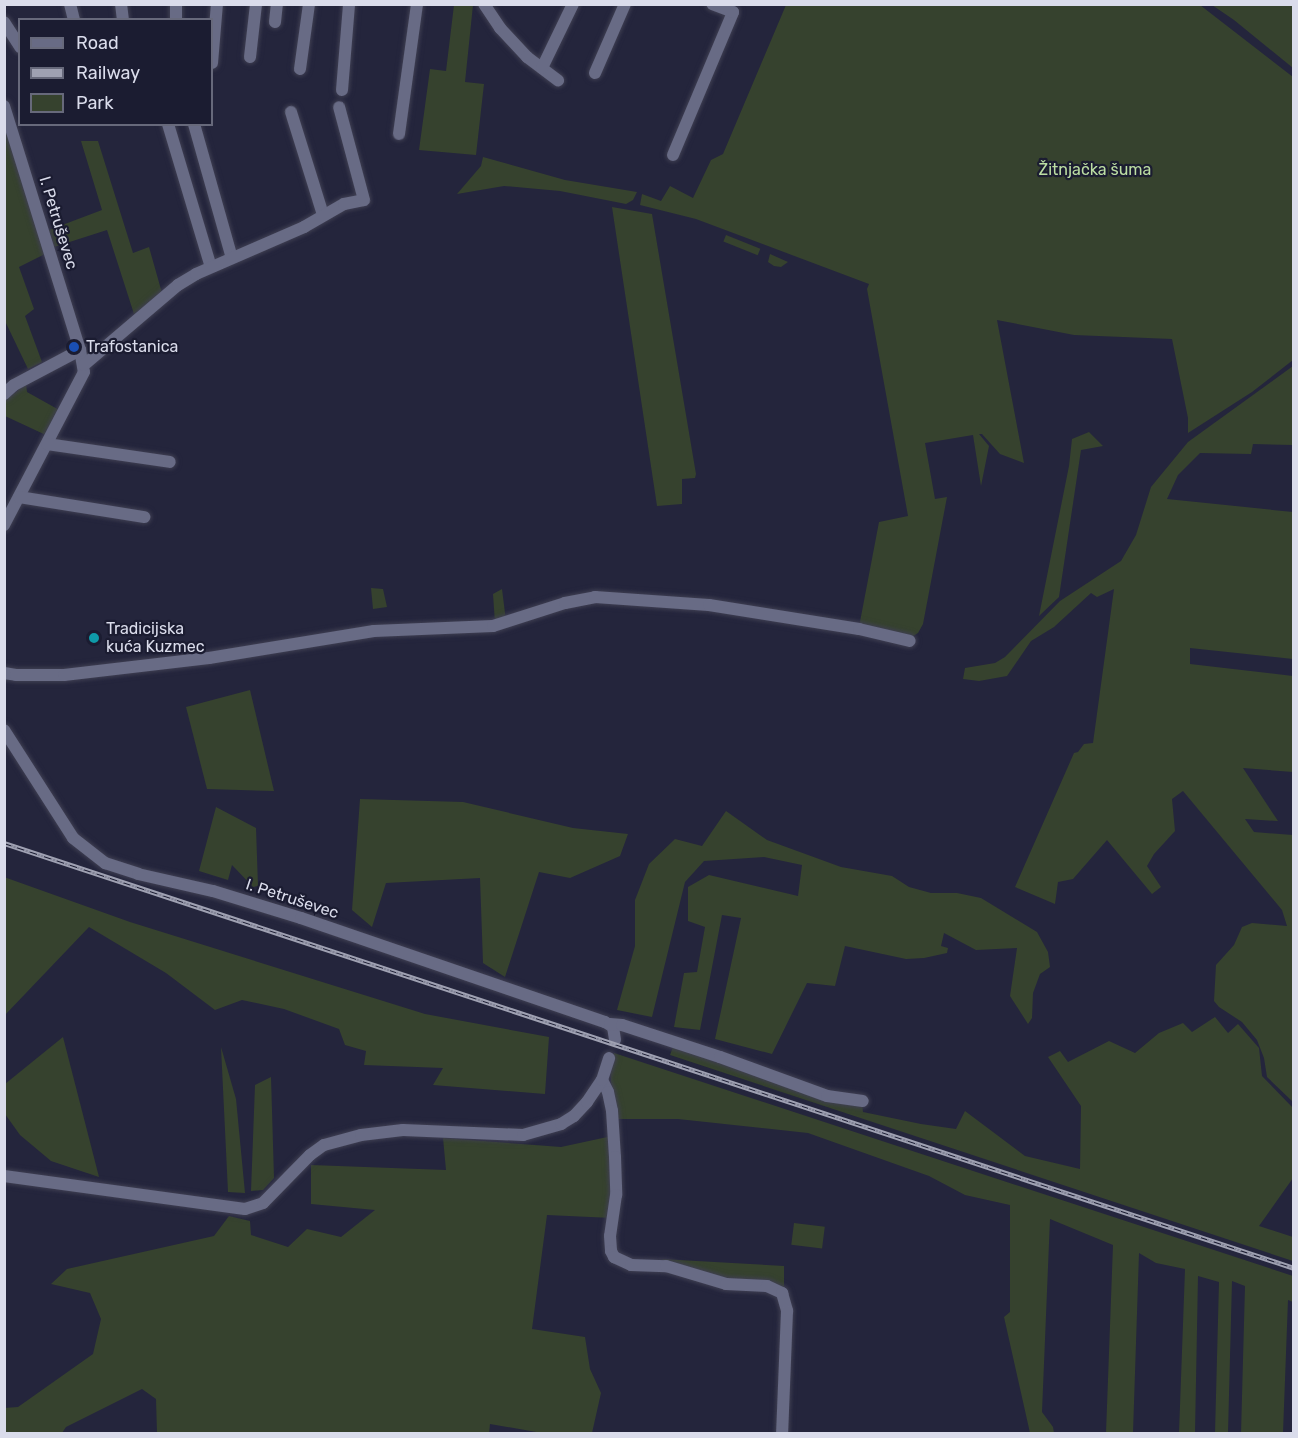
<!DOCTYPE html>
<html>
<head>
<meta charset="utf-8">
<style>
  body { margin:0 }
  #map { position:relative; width:1298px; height:1438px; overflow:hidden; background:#24253c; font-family:Rubik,sans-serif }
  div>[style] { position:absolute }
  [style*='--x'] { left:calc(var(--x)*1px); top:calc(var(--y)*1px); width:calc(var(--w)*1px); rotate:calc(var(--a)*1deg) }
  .green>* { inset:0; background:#36422e; transform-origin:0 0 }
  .stream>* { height:2px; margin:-1px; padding:0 1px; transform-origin:1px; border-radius:1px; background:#1c465a }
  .roads { filter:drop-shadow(0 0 2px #3f3f52) drop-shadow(0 0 2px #3f3f52) }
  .minor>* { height:12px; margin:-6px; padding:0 6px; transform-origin:6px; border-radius:6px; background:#686b85 }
  .rail>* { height:4.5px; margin-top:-2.25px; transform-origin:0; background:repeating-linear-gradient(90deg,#1b1c31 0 7px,#9fa1b2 0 14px); box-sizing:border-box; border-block:2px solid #9fa1b2 }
  .dots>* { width:16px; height:16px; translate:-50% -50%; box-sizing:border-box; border:3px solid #1b1c31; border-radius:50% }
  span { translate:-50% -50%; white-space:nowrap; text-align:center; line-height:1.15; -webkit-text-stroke:4.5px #1b1c31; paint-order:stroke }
  .park-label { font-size:16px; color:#bcdea3 }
  .street-label { font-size:16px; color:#dadceb }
  .poi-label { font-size:16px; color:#dadceb }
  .left { translate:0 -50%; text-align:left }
  .frame { position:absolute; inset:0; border:6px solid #dadceb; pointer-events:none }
  .legend { position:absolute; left:18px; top:18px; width:195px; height:108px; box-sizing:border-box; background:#1b1c31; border:2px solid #67697b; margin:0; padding:8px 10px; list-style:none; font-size:18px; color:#dadceb }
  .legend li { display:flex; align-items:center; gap:12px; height:30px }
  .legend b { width:30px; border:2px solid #67697b }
</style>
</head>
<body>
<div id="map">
  <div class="green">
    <i style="clip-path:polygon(454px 5px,473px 5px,465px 82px,484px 84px,476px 155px,419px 150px,430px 69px,446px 71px)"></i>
    <i style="clip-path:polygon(786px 5px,1200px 5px,1293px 77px,1293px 360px,1252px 392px,1188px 433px,1188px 418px,1172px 339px,1074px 335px,997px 320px,1024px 463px,1000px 454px,982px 434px,979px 434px,989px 446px,981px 486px,973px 435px,925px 443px,935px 499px,947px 497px,923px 624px,918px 633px,910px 638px,859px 627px,879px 522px,908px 516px,867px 289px,869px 284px,696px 219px,640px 205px,642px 194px,661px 201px,670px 186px,693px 198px,711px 160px,723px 154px)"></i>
    <i style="clip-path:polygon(1212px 5px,1293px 5px,1293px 68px,1234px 20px)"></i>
    <i style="clip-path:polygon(4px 121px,45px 254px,19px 267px,34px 309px,25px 316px,42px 362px,28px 369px,5px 321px)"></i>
    <i style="clip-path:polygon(81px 141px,98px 141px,133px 253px,149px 247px,162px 293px,134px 314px,107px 230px,54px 247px,49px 230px,102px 210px)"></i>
    <i style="clip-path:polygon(483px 157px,565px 180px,637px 192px,633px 200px,626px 204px,560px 191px,504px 186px,457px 194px,481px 166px)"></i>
    <i style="clip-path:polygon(612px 207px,652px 214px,696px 474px,695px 478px,682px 479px,682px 504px,657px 506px)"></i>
    <i style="left:726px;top:235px;width:37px;height:7px;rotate:22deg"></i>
    <i style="clip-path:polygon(770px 254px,788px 262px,781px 267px,774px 266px,768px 262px)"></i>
    <i style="clip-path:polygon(1293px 366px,1293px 445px,1253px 444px,1251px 454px,1200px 453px,1178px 475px,1167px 499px,1293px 512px,1293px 659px,1190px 648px,1190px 664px,1293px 676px,1293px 772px,1243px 768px,1278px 821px,1245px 819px,1254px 832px,1293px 835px,1293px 1102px,1267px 1077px,1264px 1058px,1257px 1040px,1242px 1022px,1219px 1007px,1214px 1001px,1216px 965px,1234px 945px,1242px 927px,1252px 923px,1287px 926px,1282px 910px,1183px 791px,1172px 799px,1175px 831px,1154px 854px,1147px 866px,1161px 887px,1152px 894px,1107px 840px,1073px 879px,1058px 882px,1055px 904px,1015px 887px,1074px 753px,1078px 752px,1084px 744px,1093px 743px,1114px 589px,1097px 597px,1091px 593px,1054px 627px,1031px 641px,1007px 676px,979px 681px,963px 679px,965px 668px,995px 663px,1005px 657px,1060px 601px,1121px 561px,1136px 535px,1151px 487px,1188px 442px)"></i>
    <i style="clip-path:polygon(26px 383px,27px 392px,61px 411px,48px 436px,5px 416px,4px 396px,16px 392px)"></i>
    <i style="clip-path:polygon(1089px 432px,1103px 446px,1081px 450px,1059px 597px,1039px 616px,1069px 466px,1072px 439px)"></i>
    <i style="clip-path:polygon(371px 588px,383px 589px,387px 607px,373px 609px)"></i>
    <i style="clip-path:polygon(502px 589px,506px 621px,495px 623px,493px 594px)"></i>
    <i style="clip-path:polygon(250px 690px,274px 791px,207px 789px,186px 707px)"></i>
    <i style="clip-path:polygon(360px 799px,463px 802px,573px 828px,628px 834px,620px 856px,570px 878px,539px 872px,505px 977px,483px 963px,480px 878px,386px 883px,372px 927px,352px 910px)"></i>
    <i style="clip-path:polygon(216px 807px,256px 828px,258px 886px,253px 887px,232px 865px,228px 880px,199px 871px)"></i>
    <i style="clip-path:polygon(726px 811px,767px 840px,841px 867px,892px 876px,909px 887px,931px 893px,957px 893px,981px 898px,1037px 932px,1048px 952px,1050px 967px,1040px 974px,1033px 993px,1032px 1018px,1028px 1024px,1010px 996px,1017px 948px,976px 950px,944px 933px,941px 946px,948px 948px,947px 953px,924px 958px,906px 959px,845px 946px,835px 986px,807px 983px,772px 1054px,715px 1039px,741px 918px,722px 915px,700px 1030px,674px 1027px,684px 973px,697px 972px,705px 927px,688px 921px,688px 887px,709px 875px,798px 896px,802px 865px,764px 857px,704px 861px,685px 882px,652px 1017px,617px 1010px,635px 946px,635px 900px,649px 864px,675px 839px,702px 846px)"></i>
    <i style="clip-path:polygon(4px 877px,130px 922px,425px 1014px,549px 1037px,545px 1094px,433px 1085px,443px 1068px,364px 1065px,366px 1051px,345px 1045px,339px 1029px,284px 1009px,242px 1000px,215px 1010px,166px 973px,89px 927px,5px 1015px)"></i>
    <i style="clip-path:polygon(1215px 1017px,1228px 1033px,1238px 1024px,1259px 1048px,1262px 1076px,1293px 1108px,1293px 1178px,1259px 1226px,1293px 1237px,1293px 1261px,670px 1055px,674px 1044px,862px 1103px,863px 1112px,921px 1124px,956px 1129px,965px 1111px,1025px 1156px,1080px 1169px,1081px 1106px,1048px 1057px,1060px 1051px,1068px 1062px,1109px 1041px,1135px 1053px,1159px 1033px,1183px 1023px,1192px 1032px)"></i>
    <i style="clip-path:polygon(63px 1037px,99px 1177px,51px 1161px,20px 1135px,5px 1114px,5px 1084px)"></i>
    <i style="clip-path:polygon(221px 1047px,236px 1099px,245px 1193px,228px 1192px)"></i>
    <i style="clip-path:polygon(614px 1053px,1293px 1276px,1293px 1302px,1288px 1300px,1283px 1433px,1241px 1433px,1245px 1286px,1232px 1281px,1228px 1433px,1215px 1433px,1219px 1282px,1198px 1276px,1195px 1433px,1179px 1433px,1185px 1269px,1156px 1263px,1139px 1253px,1133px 1433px,1106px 1433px,1113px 1245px,1050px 1219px,1042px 1412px,1053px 1427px,1054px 1433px,1030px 1433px,1004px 1317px,1010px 1312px,1010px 1205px,965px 1195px,929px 1176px,808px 1133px,678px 1119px,618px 1119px,611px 1082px,610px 1065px)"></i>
    <i style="clip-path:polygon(271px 1077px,274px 1178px,263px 1190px,251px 1191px,255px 1085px)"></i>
    <i style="clip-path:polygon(612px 1136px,612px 1218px,547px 1215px,532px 1329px,585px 1337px,590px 1369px,601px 1393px,592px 1433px,542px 1433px,490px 1424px,489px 1434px,157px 1433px,156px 1399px,142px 1389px,66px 1427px,62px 1433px,5px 1434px,4px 1408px,18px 1407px,93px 1354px,101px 1319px,90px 1293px,51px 1284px,67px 1269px,214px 1236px,229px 1216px,250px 1221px,251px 1235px,288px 1247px,307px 1229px,341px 1237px,375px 1210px,311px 1204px,311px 1165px,446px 1170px,443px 1138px,561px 1147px)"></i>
    <i style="left:794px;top:1223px;width:31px;height:22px;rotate:7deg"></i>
    <i style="clip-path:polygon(661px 1259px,784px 1266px,784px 1287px,762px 1282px,728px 1282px)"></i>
  </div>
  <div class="stream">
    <i style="--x:1271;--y:5;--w:1;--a:-45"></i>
  </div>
  <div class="roads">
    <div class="minor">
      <i style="--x:70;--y:4;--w:16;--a:76"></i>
      <i style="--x:121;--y:4;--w:16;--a:83"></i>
      <i style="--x:484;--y:4;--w:29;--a:56"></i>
      <i style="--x:500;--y:28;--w:40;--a:47"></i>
      <i style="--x:527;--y:57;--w:39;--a:37"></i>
      <i style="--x:176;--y:20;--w:16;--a:-90"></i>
      <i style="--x:4;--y:22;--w:30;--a:57"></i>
      <i style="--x:275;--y:22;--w:18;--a:-84"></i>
      <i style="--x:250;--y:57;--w:53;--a:-83.5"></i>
      <i style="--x:212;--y:63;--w:59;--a:-85.2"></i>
      <i style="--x:542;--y:68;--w:71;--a:-64.2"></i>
      <i style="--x:300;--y:69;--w:66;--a:-82.1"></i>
      <i style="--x:595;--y:73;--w:75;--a:-66.5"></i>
      <i style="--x:342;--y:90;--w:86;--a:-85.3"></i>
      <i style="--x:4;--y:106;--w:256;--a:72.7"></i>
      <i style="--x:80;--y:350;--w:22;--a:80"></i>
      <i style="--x:84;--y:372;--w:173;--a:117.6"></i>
      <i style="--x:291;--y:112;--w:108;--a:72.7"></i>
      <i style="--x:168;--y:124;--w:149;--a:73.3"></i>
      <i style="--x:194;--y:124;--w:139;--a:74.2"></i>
      <i style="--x:399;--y:134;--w:131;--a:-82.1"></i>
      <i style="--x:673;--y:155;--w:155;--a:-67.2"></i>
      <i style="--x:733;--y:12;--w:22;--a:-159"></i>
      <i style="--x:84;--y:365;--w:123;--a:-40.4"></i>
      <i style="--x:178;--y:285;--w:21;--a:-31"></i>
      <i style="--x:196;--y:274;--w:118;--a:-23.5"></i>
      <i style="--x:304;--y:227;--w:46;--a:-29.9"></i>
      <i style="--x:344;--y:204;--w:20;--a:-11"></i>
      <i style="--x:364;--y:200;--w:96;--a:-105"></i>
      <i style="--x:4;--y:394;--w:13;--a:-42"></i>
      <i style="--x:14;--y:385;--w:75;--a:-27.9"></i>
      <i style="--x:47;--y:444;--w:124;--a:8.3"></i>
      <i style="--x:19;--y:497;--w:127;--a:9.1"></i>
      <i style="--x:4;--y:673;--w:12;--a:9"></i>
      <i style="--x:16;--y:675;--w:48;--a:0"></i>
      <i style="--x:64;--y:675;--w:146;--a:-6.7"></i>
      <i style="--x:209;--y:658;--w:167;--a:-9.3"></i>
      <i style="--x:374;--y:631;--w:119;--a:-2.4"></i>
      <i style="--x:493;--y:626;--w:76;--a:-17.7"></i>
      <i style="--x:565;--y:603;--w:31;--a:-11"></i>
      <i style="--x:595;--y:597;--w:114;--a:4"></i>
      <i style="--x:709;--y:605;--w:152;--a:9.1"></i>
      <i style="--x:859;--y:629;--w:52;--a:13.2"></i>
      <i style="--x:4;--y:730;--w:128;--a:57.4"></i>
      <i style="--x:73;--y:838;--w:41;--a:38"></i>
      <i style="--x:105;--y:863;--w:35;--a:18"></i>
      <i style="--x:138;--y:874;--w:77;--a:12.8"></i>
      <i style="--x:213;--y:891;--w:92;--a:17.1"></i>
      <i style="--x:301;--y:918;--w:321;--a:18.9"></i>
      <i style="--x:605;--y:1022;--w:9;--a:32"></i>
      <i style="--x:613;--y:1027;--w:13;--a:81"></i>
      <i style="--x:610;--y:1024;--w:12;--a:5"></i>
      <i style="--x:622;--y:1025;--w:103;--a:18.1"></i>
      <i style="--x:720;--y:1057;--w:114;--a:20"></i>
      <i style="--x:827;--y:1096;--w:36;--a:8"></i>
      <i style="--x:602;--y:1080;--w:13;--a:63"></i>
      <i style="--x:608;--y:1092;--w:19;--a:78"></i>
      <i style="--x:612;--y:1111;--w:46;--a:86.3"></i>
      <i style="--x:615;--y:1157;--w:38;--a:88"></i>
      <i style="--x:616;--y:1195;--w:41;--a:98.3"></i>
      <i style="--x:610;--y:1236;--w:15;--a:86"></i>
      <i style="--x:611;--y:1251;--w:7;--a:63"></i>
      <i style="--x:614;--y:1257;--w:19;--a:25"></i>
      <i style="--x:631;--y:1265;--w:35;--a:2"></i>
      <i style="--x:666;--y:1266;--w:63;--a:16.7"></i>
      <i style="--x:726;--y:1284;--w:41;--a:2.8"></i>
      <i style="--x:767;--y:1286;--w:17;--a:25"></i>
      <i style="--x:782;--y:1293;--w:19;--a:74"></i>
      <i style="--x:787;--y:1311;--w:123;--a:92.3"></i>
      <i style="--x:4;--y:1176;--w:243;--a:7.8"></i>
      <i style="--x:245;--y:1209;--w:19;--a:-18"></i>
      <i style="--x:263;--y:1203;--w:67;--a:-45.6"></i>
      <i style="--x:310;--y:1155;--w:17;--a:-36"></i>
      <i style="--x:324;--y:1145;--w:38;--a:-15"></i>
      <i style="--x:361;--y:1135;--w:42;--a:-6.8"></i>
      <i style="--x:403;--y:1130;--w:120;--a:2.4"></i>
      <i style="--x:523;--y:1135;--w:40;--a:-16"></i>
      <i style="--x:561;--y:1124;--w:15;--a:-32"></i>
      <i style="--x:574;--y:1116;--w:19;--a:-47"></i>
      <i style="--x:587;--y:1102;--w:27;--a:-56"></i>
      <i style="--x:602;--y:1080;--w:23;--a:-72"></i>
    </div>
  </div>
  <div class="rail">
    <i style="--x:4;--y:843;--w:1358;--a:18.23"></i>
  </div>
  <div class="dots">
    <i style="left:74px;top:347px;background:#1a4fb4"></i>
    <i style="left:94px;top:638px;background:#0f9aa8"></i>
  </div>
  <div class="park-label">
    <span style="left:1095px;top:170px">Žitnjačka šuma</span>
  </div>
  <div class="street-label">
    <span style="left:58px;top:223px;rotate:73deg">I. Petruševec</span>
    <span style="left:292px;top:899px;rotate:18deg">I. Petruševec</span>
  </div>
  <div class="poi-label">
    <span class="left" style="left:86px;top:347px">Trafostanica</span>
    <span class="left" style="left:106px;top:638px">Tradicijska<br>kuća Kuzmec</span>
  </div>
  <div class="frame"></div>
  <ul class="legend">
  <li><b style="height:8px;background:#686b85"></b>Road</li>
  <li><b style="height:8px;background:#9fa1b2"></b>Railway</li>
  <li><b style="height:16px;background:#36422e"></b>Park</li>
  </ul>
</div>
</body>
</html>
